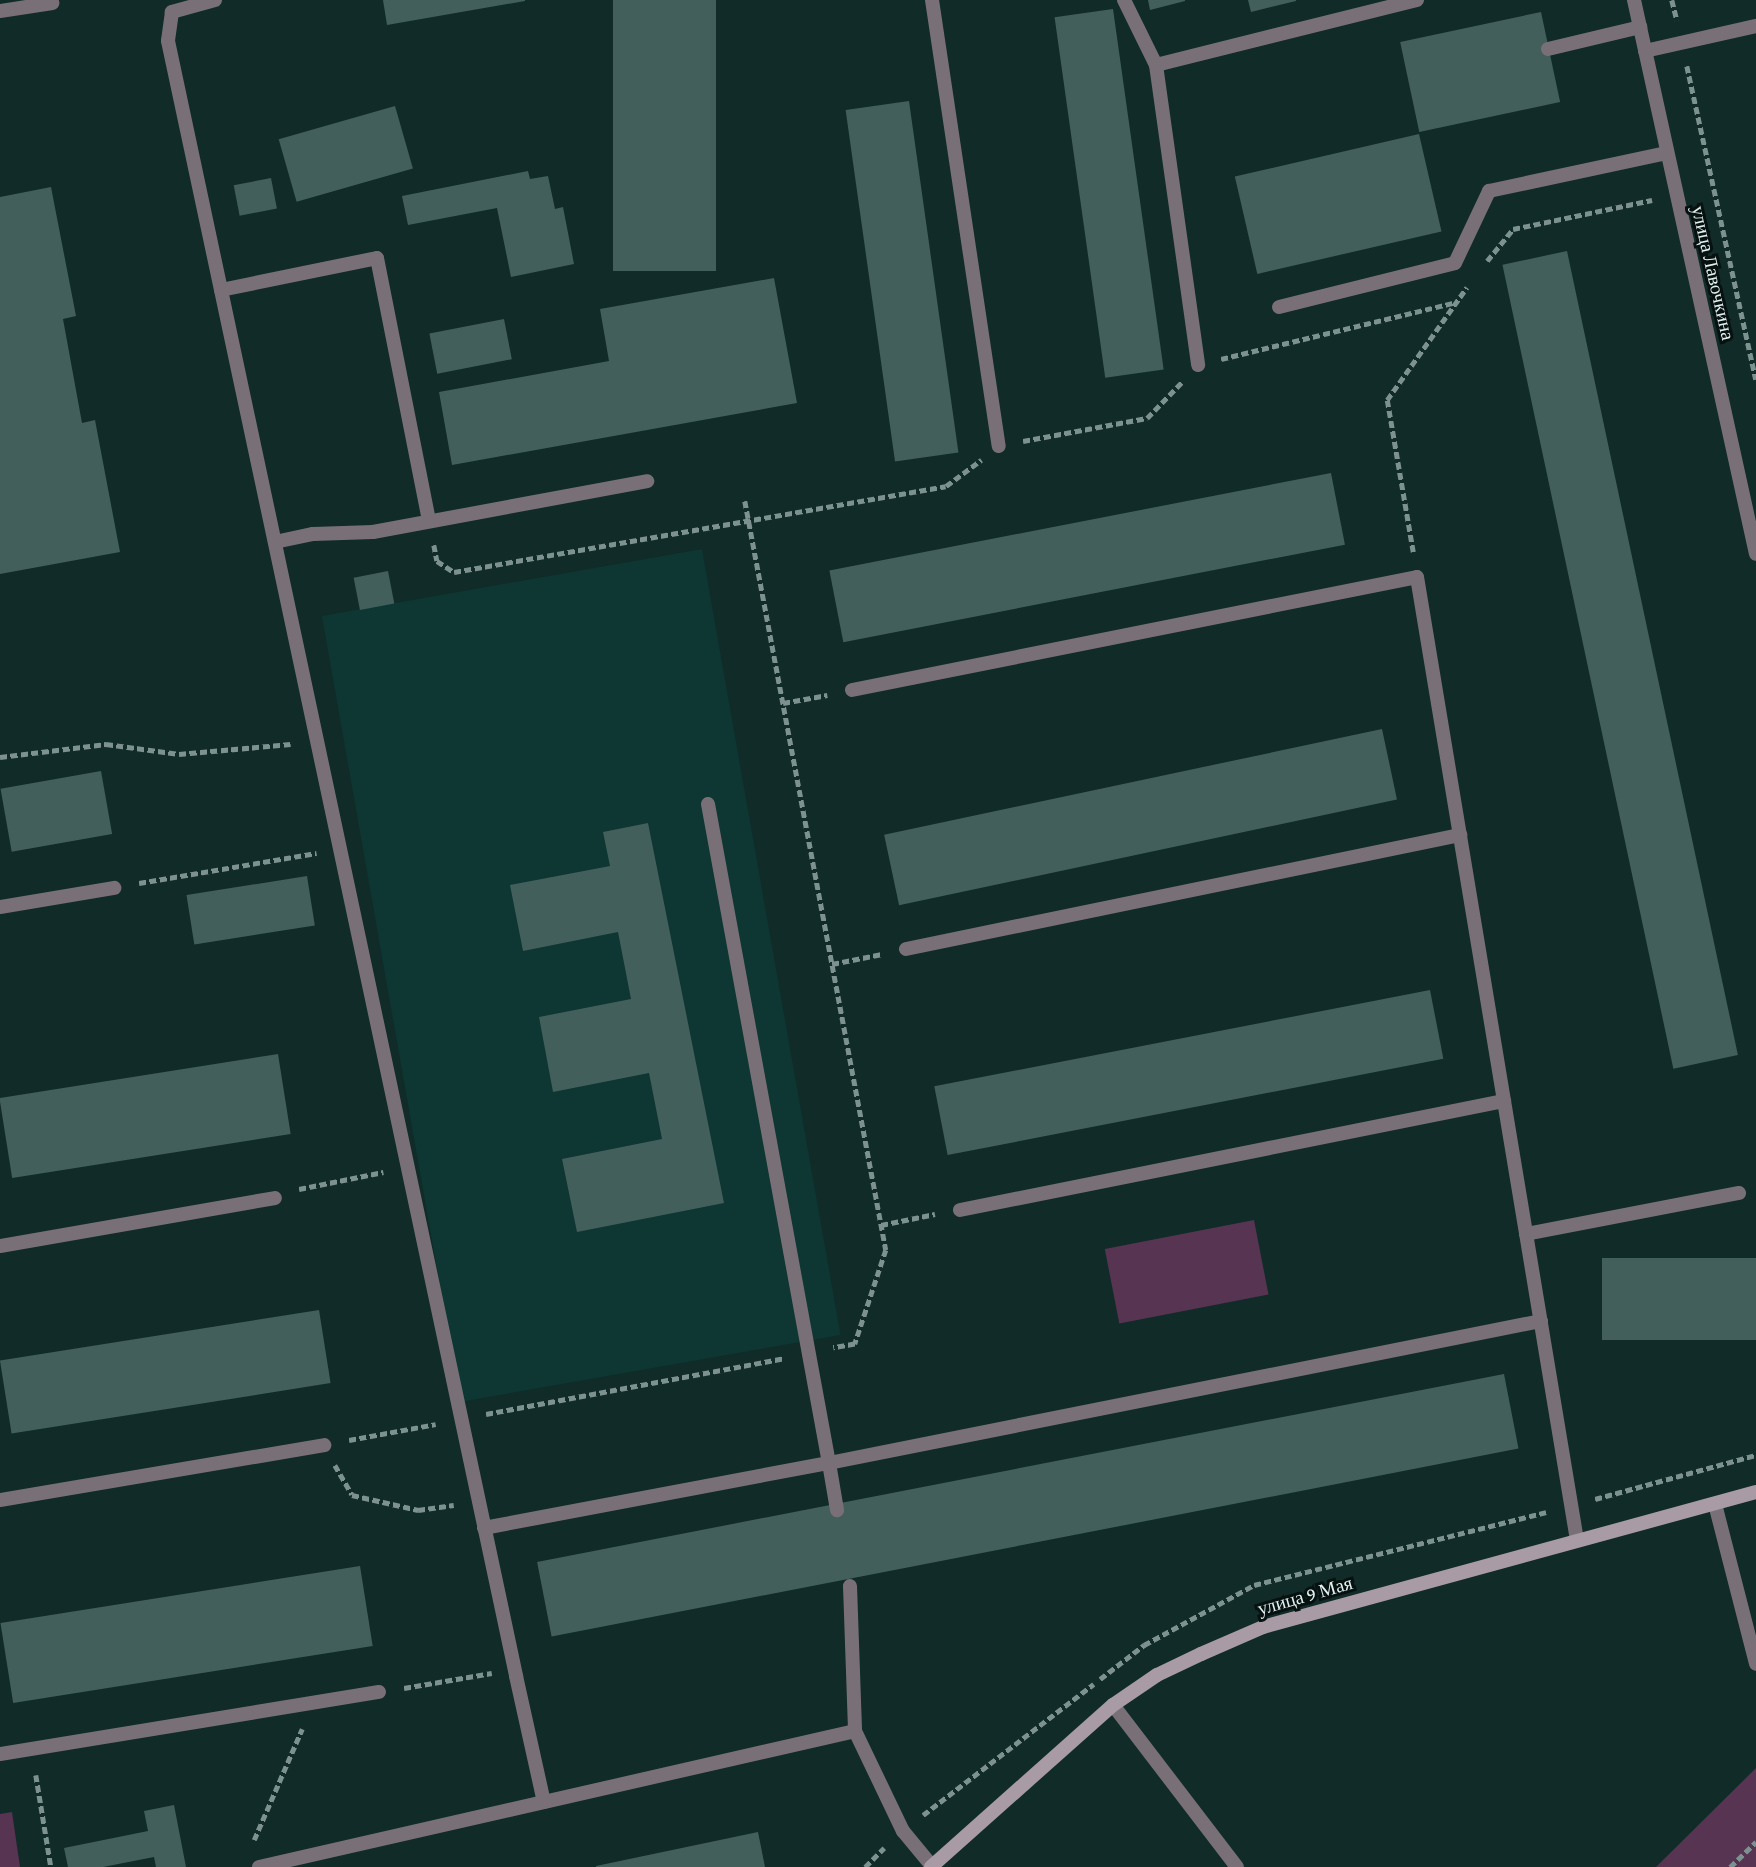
<!DOCTYPE html>
<html>
<head>
<meta charset="utf-8">
<style>
  body { margin:0 }
  #map { position:relative; width:1756px; height:1867px; overflow:hidden; background:#102b28; font-family:"Crimson Pro",serif }
  div>[style] { position:absolute }
  [style*='--x'] { left:calc(var(--x)*1px); top:calc(var(--y)*1px); width:calc(var(--w)*1px); rotate:calc(var(--a)*1deg) }
  .built>* { inset:0; background:#0e3632; transform-origin:0 0 }
  .green>* { inset:0; background:#573451; transform-origin:0 0 }
  .building>* { inset:0; background:#435f5c; transform-origin:0 0 }
  .path>* { height:4.5px; margin-top:-2.25px; transform-origin:0; background:repeating-linear-gradient(90deg,#7d9290 0 7px,transparent 0 10.5px) }
  .service>* { height:14px; margin:-7px; padding:0 7px; transform-origin:7px; border-radius:7px; background:#797077 }
  .minor>* { height:14px; margin:-7px; padding:0 7px; transform-origin:7px; border-radius:7px; background:#797077 }
  .tertiary>* { height:14px; margin:-7px; padding:0 7px; transform-origin:7px; border-radius:7px; background:#797077 }
  .secondary>* { height:14px; margin:-7px; padding:0 7px; transform-origin:7px; border-radius:7px; background:#a99ba6 }
  span { translate:-50% -50%; white-space:nowrap; text-align:center; line-height:1.15; -webkit-text-stroke:6px #061110; paint-order:stroke }
  .street-label { font-size:19px; color:#e1f1ef }
</style>
</head>
<body>
<div id="map">
  <div class="built">
    <i style="left:702px;top:549px;width:798px;height:386px;rotate:80deg"></i>
  </div>
  <div class="green">
    <i style="left:1254px;top:1220px;width:76px;height:152px;rotate:79deg"></i>
    <i style="clip-path:polygon(1756px 1768px,1756px 1867px,1656px 1867px)"></i>
    <i style="clip-path:polygon(12px 1812px,20px 1867px,0 1867px,0 1814px)"></i>
  </div>
  <div class="building">
    <i style="clip-path:polygon(383px 0,525px 0,525px 1px,387px 25px)"></i>
    <i style="left:613px;top:0;width:103px;height:271px"></i>
    <i style="clip-path:polygon(1148px 0,1185px 0,1185px 1px,1150px 10px)"></i>
    <i style="clip-path:polygon(1248px 0,1296px 0,1296px 1px,1251px 12px)"></i>
    <i style="left:1113px;top:9px;width:364px;height:59px;rotate:82deg"></i>
    <i style="left:1541px;top:12px;width:92px;height:144px;rotate:78deg"></i>
    <i style="left:909px;top:101px;width:355px;height:64px;rotate:82deg"></i>
    <i style="left:395px;top:106px;width:65px;height:121px;rotate:74deg"></i>
    <i style="left:1419px;top:134px;width:100px;height:189px;rotate:77deg"></i>
    <i style="clip-path:polygon(528px 171px,530px 179px,548px 176px,555px 209px,563px 207px,574px 264px,511px 277px,497px 208px,408px 225px,402px 196px)"></i>
    <i style="left:271px;top:178px;width:31px;height:38px;rotate:79deg"></i>
    <i style="clip-path:polygon(51px 187px,76px 316px,63px 319px,82px 423px,95px 420px,120px 552px,0 574px,0 197px)"></i>
    <i style="left:1567px;top:251px;width:822px;height:66px;rotate:78deg"></i>
    <i style="clip-path:polygon(774px 278px,797px 403px,452px 465px,439px 392px,609px 361px,600px 309px)"></i>
    <i style="left:504px;top:319px;width:41px;height:76px;rotate:79deg"></i>
    <i style="left:1331px;top:473px;width:73px;height:511px;rotate:79deg"></i>
    <i style="left:388px;top:571px;width:33px;height:35px;rotate:79deg"></i>
    <i style="left:1382px;top:729px;width:72px;height:509px;rotate:78deg"></i>
    <i style="left:101px;top:771px;width:64px;height:102px;rotate:80deg"></i>
    <i style="clip-path:polygon(648px 823px,724px 1203px,577px 1232px,562px 1159px,662px 1139px,649px 1073px,553px 1092px,539px 1017px,631px 999px,618px 932px,523px 951px,510px 885px,610px 866px,603px 832px)"></i>
    <i style="left:307px;top:876px;width:50px;height:122px;rotate:81deg"></i>
    <i style="left:1430px;top:990px;width:70px;height:505px;rotate:79deg"></i>
    <i style="left:278px;top:1054px;width:81px;height:282px;rotate:81deg"></i>
    <i style="left:1756px;top:1258px;width:82px;height:154px;rotate:90deg"></i>
    <i style="left:319px;top:1310px;width:74px;height:323px;rotate:81deg"></i>
    <i style="left:1504px;top:1374px;width:76px;height:985px;rotate:79deg"></i>
    <i style="left:360px;top:1566px;width:81px;height:364px;rotate:81deg"></i>
    <i style="clip-path:polygon(174px 1805px,186px 1867px,156px 1867px,154px 1857px,103px 1867px,68px 1867px,64px 1848px,148px 1831px,144px 1811px)"></i>
    <i style="clip-path:polygon(758px 1832px,765px 1867px,596px 1867px,596px 1866px)"></i>
  </div>
  <div class="path">
    <i style="--x:1672;--y:0;--w:21;--a:76"></i>
    <i style="--x:1687;--y:66;--w:321;--a:77.6"></i>
    <i style="--x:1487;--y:261;--w:41;--a:-50.9"></i>
    <i style="--x:1513;--y:229;--w:142;--a:-11.8"></i>
    <i style="--x:1221;--y:359;--w:242;--a:-13.6"></i>
    <i style="--x:1023;--y:441;--w:126;--a:-10.5"></i>
    <i style="--x:1147;--y:418;--w:50;--a:-45.8"></i>
    <i style="--x:745;--y:501;--w:762;--a:79.34"></i>
    <i style="--x:886;--y:1250;--w:99;--a:108.3"></i>
    <i style="--x:855;--y:1344;--w:22;--a:170"></i>
    <i style="--x:434;--y:545;--w:16;--a:79"></i>
    <i style="--x:437;--y:561;--w:20;--a:33"></i>
    <i style="--x:454;--y:572;--w:499;--a:-9.9"></i>
    <i style="--x:946;--y:486;--w:44;--a:-36.6"></i>
    <i style="--x:1413;--y:552;--w:154;--a:-99.7"></i>
    <i style="--x:1387;--y:400;--w:138;--a:-54.7"></i>
    <i style="--x:783;--y:703;--w:45;--a:-10.3"></i>
    <i style="--x:0;--y:757;--w:107;--a:-7"></i>
    <i style="--x:106;--y:744;--w:74;--a:7.8"></i>
    <i style="--x:179;--y:754;--w:112;--a:-5.1"></i>
    <i style="--x:139;--y:883;--w:180;--a:-9.6"></i>
    <i style="--x:832;--y:964;--w:51;--a:-11.3"></i>
    <i style="--x:299;--y:1189;--w:86;--a:-11.4"></i>
    <i style="--x:881;--y:1225;--w:55;--a:-11.5"></i>
    <i style="--x:486;--y:1414;--w:303;--a:-10.6"></i>
    <i style="--x:349;--y:1440;--w:88;--a:-10.4"></i>
    <i style="--x:335;--y:1465;--w:34;--a:60"></i>
    <i style="--x:352;--y:1495;--w:68;--a:12.8"></i>
    <i style="--x:418;--y:1510;--w:36;--a:-8"></i>
    <i style="--x:1595;--y:1499;--w:167;--a:-15.3"></i>
    <i style="--x:1100;--y:1679;--w:56;--a:-37.7"></i>
    <i style="--x:1144;--y:1645;--w:125;--a:-28.6"></i>
    <i style="--x:1254;--y:1585;--w:301;--a:-14"></i>
    <i style="--x:404;--y:1688;--w:89;--a:-9.7"></i>
    <i style="--x:36;--y:1775;--w:93;--a:80.7"></i>
    <i style="--x:923;--y:1815;--w:215;--a:-37.5"></i>
    <i style="--x:254;--y:1840;--w:121;--a:-66.6"></i>
    <i style="--x:865;--y:1867;--w:27;--a:-45"></i>
    <i style="--x:1730;--y:1867;--w:36;--a:-44"></i>
  </div>
  <div class="service">
    <i style="--x:932;--y:0;--w:451;--a:81.5"></i>
    <i style="--x:1124;--y:0;--w:72;--a:63.8"></i>
    <i style="--x:1156;--y:65;--w:303;--a:82"></i>
    <i style="--x:0;--y:11;--w:53;--a:-8.7"></i>
    <i style="--x:1548;--y:49;--w:95;--a:-13.4"></i>
    <i style="--x:1645;--y:51;--w:114;--a:-12.7"></i>
    <i style="--x:1156;--y:65;--w:269;--a:-14"></i>
    <i style="--x:221;--y:290;--w:159;--a:-11.6"></i>
    <i style="--x:377;--y:258;--w:268;--a:78.8"></i>
    <i style="--x:1279;--y:307;--w:181;--a:-14"></i>
    <i style="--x:1455;--y:263;--w:80;--a:-64.7"></i>
    <i style="--x:1489;--y:191;--w:181;--a:-12.1"></i>
    <i style="--x:275;--y:542;--w:39;--a:-12"></i>
    <i style="--x:313;--y:534;--w:60;--a:-1.9"></i>
    <i style="--x:373;--y:532;--w:279;--a:-10.5"></i>
    <i style="--x:852;--y:690;--w:576;--a:-11.31"></i>
    <i style="--x:1417;--y:577;--w:976;--a:80.57"></i>
    <i style="--x:708;--y:804;--w:670;--a:79.6"></i>
    <i style="--x:829;--y:1463;--w:726;--a:-11.28"></i>
    <i style="--x:0;--y:907;--w:116;--a:-9.5"></i>
    <i style="--x:906;--y:949;--w:566;--a:-11.63"></i>
    <i style="--x:960;--y:1210;--w:555;--a:-11.33"></i>
    <i style="--x:1526;--y:1234;--w:217;--a:-10.9"></i>
    <i style="--x:0;--y:1246;--w:279;--a:-9.9"></i>
    <i style="--x:0;--y:1500;--w:329;--a:-9.6"></i>
    <i style="--x:1715;--y:1504;--w:165;--a:75.6"></i>
    <i style="--x:484;--y:1528;--w:351;--a:-10.7"></i>
    <i style="--x:829;--y:1463;--w:48;--a:80.3"></i>
    <i style="--x:850;--y:1586;--w:145;--a:88"></i>
    <i style="--x:855;--y:1731;--w:111;--a:64.4"></i>
    <i style="--x:903;--y:1831;--w:45;--a:50.4"></i>
    <i style="--x:516;--y:1676;--w:129;--a:77.5"></i>
    <i style="--x:1113;--y:1705;--w:204;--a:52.6"></i>
    <i style="--x:0;--y:1754;--w:384;--a:-9.3"></i>
    <i style="--x:259;--y:1867;--w:611;--a:-12.85"></i>
  </div>
  <div class="minor">
    <i style="--x:215;--y:0;--w:45;--a:164.4"></i>
    <i style="--x:172;--y:12;--w:29;--a:98"></i>
    <i style="--x:168;--y:41;--w:1672;--a:77.98"></i>
  </div>
  <div class="tertiary">
    <i style="--x:1634;--y:0;--w:567;--a:77.58"></i>
  </div>
  <div class="secondary">
    <i style="--x:931;--y:1867;--w:244;--a:-41.7"></i>
    <i style="--x:1113;--y:1705;--w:53;--a:-34.3"></i>
    <i style="--x:1157;--y:1675;--w:49;--a:-25.5"></i>
    <i style="--x:1201;--y:1654;--w:68;--a:-23.5"></i>
    <i style="--x:1263;--y:1627;--w:511;--a:-15.31"></i>
  </div>
  <div class="street-label">
    <span style="left:1713px;top:273px;rotate:77deg">улица Лавочкина</span>
    <span style="left:1305px;top:1596px;rotate:-16deg">улица 9 Мая</span>
  </div>
</div>
</body>
</html>
